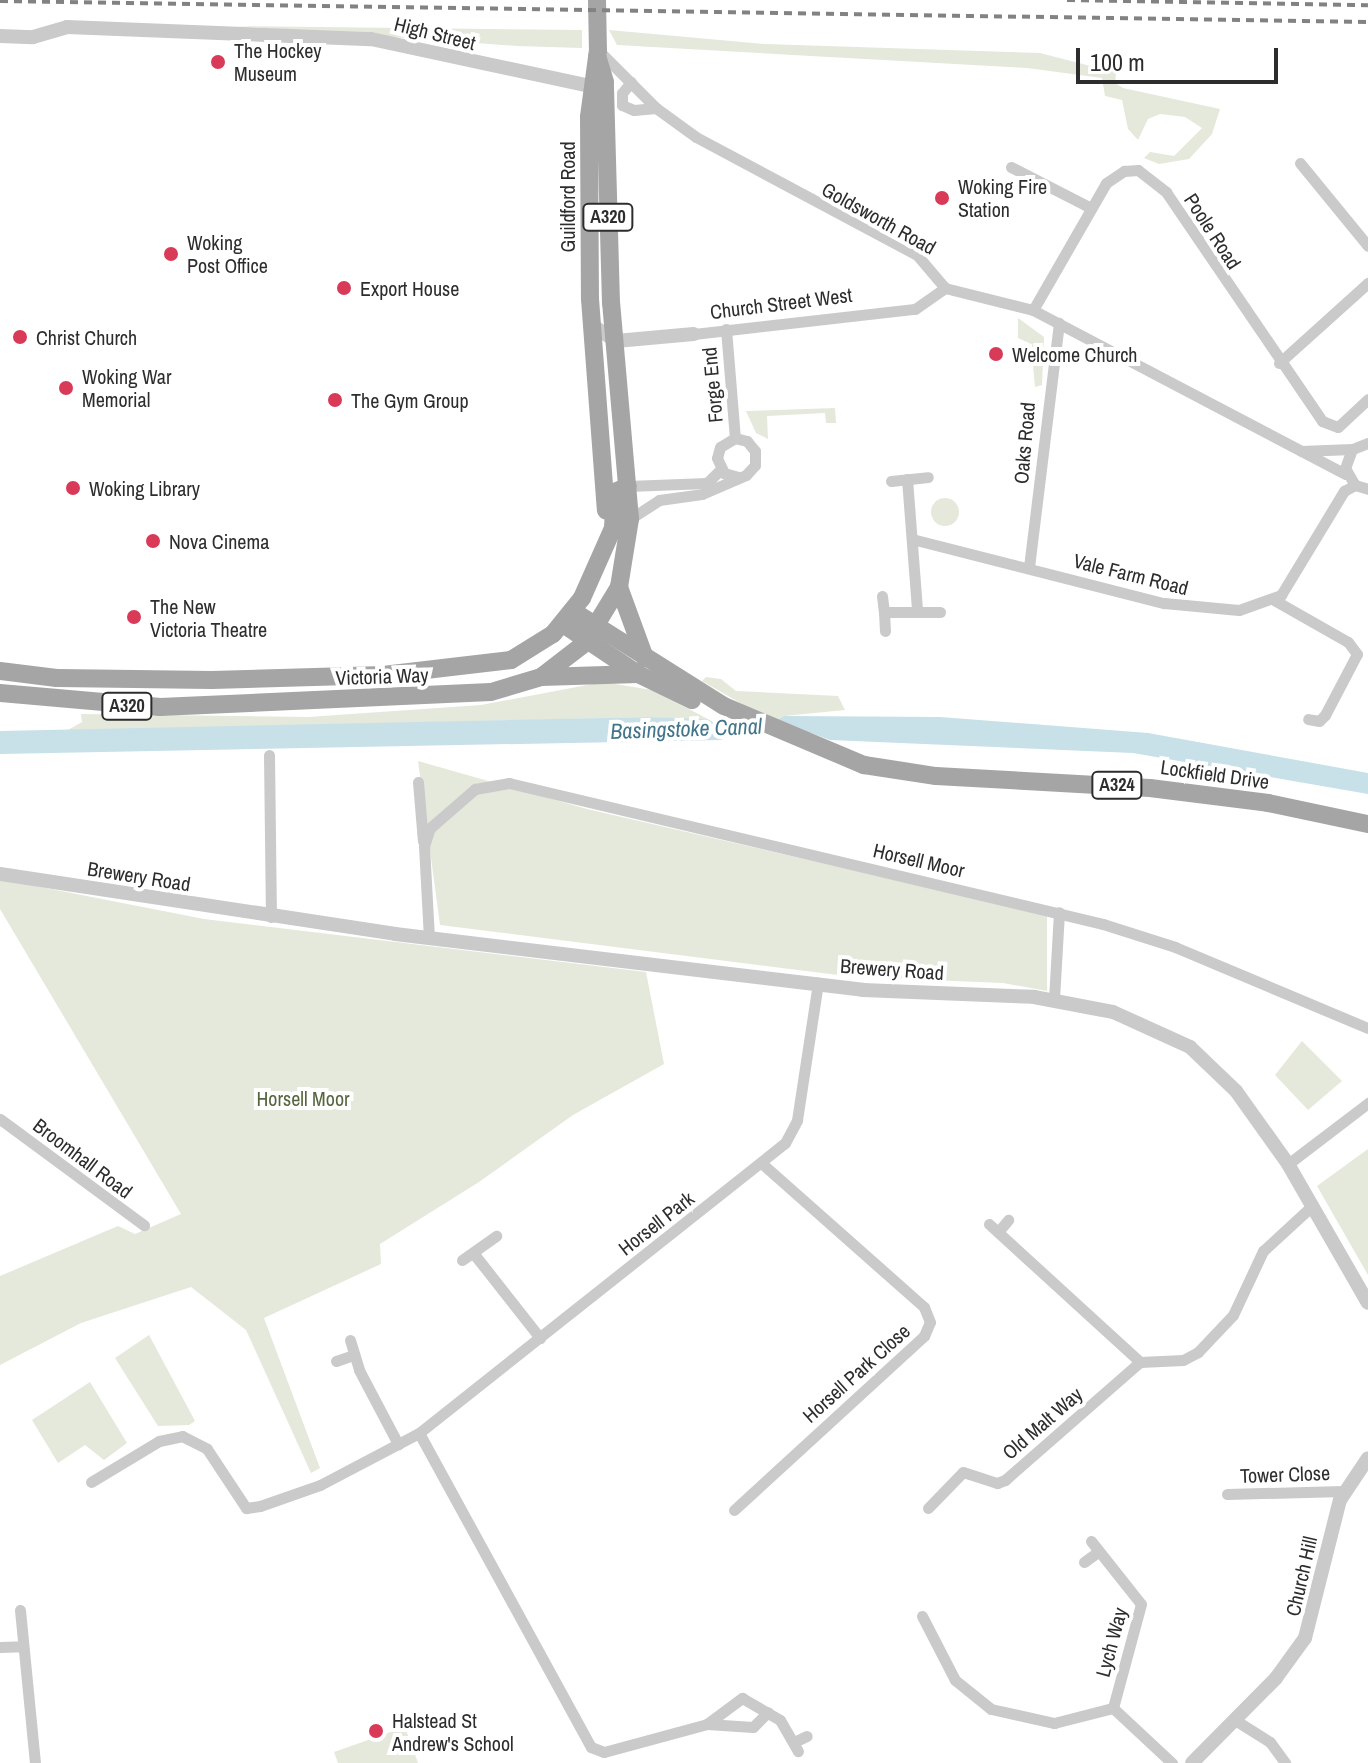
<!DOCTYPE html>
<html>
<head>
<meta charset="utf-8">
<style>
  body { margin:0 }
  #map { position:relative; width:1368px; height:1763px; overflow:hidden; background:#fff; font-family:"Archivo Narrow",sans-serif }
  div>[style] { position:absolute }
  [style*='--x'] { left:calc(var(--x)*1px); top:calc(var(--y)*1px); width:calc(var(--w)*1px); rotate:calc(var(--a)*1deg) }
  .green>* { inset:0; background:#e4e9db }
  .round { border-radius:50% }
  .water>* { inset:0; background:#c8e0e8 }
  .pier>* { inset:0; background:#fff }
  .minor>* { height:11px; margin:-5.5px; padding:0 5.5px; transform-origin:5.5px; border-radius:5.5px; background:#cacaca }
  .tertiary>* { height:14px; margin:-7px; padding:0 7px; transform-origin:7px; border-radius:7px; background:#cacaca }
  .primary>* { height:18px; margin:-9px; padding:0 9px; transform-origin:9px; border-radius:9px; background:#a5a5a5 }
  .rail>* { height:4px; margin-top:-2px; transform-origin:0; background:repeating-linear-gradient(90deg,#828282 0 8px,transparent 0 14px) }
  .dots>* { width:22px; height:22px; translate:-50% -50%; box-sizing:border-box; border:4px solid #fff; border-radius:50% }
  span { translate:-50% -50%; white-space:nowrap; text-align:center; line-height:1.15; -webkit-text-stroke:8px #fff; paint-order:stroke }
  .shield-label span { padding:2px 6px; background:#fff; border:2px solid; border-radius:6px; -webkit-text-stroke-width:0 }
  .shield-label { font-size:18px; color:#2d2d2d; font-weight:700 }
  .street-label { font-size:20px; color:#2d2d2d }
  .poi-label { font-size:20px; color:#2d2d2d }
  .left { translate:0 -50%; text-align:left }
  .park-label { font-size:20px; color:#55653e }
  .water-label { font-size:22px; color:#417589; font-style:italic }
  .scale { position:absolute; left:1076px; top:48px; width:202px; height:36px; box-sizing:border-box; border:4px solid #2d2d2d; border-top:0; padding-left:10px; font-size:24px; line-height:28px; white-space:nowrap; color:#2d2d2d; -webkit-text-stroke:6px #fff; paint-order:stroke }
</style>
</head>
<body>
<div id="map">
  <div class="green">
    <i style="clip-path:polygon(237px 26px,582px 30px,582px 48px,517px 46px)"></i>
    <i style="clip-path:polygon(609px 30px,765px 44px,1040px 53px,1106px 70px,1111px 63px,1117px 64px,1115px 83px,1123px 88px,1220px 109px,1212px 134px,1189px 159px,1159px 164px,1144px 158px,1150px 152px,1174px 156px,1202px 128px,1185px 117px,1160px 114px,1148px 119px,1138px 140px,1128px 129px,1122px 100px,1105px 96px,1102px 78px,1027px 68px,617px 45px)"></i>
    <i style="clip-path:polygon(1018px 318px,1044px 337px,1042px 385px,1035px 387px,1031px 344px,1018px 338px)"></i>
    <i style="clip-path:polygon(835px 408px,836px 423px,826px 423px,825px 413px,767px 416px,768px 439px,756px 433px,746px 411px)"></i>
    <i class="round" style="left:931px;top:498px;width:28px;height:28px"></i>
    <i style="clip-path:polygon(706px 677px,721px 679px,736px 691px,838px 696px,845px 710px,784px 716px,773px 722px,702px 681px)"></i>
    <i style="clip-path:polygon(603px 682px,652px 690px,712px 721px,649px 717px,66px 731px,82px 722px,81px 714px,308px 717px,481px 705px)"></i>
    <i style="clip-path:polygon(418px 761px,587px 809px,1047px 915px,1047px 991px,1003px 983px,854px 977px,440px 925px)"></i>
    <i style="clip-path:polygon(0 879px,204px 919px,646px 972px,664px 1064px,573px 1115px,479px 1182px,380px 1244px,381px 1264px,264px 1318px,320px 1468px,311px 1473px,246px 1330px,191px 1287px,81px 1323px,0 1365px,0 1276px,118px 1226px,135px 1234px,181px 1214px,0 909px)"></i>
    <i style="clip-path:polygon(1302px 1041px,1342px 1081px,1308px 1110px,1275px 1075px)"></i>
    <i style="clip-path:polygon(1368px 1149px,1368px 1275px,1317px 1186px)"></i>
    <i style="clip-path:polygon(149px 1335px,195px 1421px,189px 1425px,158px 1426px,115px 1358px)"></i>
    <i style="clip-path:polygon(90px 1382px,127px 1443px,104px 1460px,85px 1445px,58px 1463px,32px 1420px)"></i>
    <i style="clip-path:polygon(405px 1727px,418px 1763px,338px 1763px,334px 1752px)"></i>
  </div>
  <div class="water">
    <i style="clip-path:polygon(784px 716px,940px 717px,1148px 733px,1368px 773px,1368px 794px,1133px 753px,830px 740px,811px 733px,733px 734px,721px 740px,0 754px,0 731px,649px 717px,773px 722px)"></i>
  </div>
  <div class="pier">
    <i style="clip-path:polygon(703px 716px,758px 717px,792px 737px,738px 738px)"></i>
  </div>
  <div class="minor">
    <i style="--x:598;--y:50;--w:82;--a:45"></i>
    <i style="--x:656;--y:108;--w:49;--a:35.9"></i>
    <i style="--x:696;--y:137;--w:251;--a:28.1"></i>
    <i style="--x:917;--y:255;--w:43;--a:49.7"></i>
    <i style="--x:631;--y:82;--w:14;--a:129"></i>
    <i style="--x:622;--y:93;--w:12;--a:90"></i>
    <i style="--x:622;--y:105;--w:13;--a:23"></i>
    <i style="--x:634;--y:110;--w:22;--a:-5"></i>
    <i style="--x:1300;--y:163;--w:107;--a:50.7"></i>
    <i style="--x:1011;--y:167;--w:88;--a:27.1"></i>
    <i style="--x:945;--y:288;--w:91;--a:14"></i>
    <i style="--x:1033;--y:310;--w:353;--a:27.7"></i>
    <i style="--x:1033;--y:310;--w:146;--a:-60.1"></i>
    <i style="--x:1106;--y:183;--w:22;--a:-34"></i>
    <i style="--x:1124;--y:171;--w:14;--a:-4"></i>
    <i style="--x:1138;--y:170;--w:36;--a:38"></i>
    <i style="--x:1166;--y:192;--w:277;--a:55.7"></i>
    <i style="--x:1322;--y:421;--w:17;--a:21"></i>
    <i style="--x:1338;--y:427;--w:41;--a:-43"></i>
    <i style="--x:726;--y:329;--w:109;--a:85.3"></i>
    <i style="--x:694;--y:334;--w:222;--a:-6.5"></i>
    <i style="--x:915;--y:309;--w:37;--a:-35"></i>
    <i style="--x:1279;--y:363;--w:120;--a:-42"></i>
    <i style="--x:1368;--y:443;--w:17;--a:159"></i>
    <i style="--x:1352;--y:449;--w:20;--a:110"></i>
    <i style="--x:1345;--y:468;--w:20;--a:60"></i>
    <i style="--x:1355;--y:485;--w:14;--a:17"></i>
    <i style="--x:1301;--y:451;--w:51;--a:-2.2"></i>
    <i style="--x:907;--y:479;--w:131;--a:85.6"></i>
    <i style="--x:891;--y:481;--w:37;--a:-6"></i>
    <i style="--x:628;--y:486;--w:79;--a:-2.2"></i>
    <i style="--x:707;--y:483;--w:20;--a:-45"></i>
    <i style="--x:630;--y:519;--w:35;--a:-33"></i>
    <i style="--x:659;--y:500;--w:43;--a:-7.9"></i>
    <i style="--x:702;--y:494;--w:48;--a:-23.4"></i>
    <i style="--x:746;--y:475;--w:13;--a:-48"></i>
    <i style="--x:755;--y:465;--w:14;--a:-90"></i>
    <i style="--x:755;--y:451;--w:13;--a:-129"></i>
    <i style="--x:747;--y:441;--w:12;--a:-166"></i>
    <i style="--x:735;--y:438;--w:17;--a:149"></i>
    <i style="--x:720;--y:447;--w:11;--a:105"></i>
    <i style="--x:717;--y:458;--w:17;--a:65"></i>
    <i style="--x:724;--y:473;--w:15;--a:16"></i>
    <i style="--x:912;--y:539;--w:260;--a:14.3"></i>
    <i style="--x:1164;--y:603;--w:75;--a:5.3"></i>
    <i style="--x:1239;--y:610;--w:45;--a:-19.7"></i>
    <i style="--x:1281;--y:595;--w:122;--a:-58.8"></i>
    <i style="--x:1344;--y:491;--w:13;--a:-29"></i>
    <i style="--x:1029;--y:567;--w:246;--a:-83"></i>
    <i style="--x:882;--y:596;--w:16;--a:83"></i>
    <i style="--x:884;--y:612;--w:56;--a:0"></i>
    <i style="--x:1274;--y:600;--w:85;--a:29.6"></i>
    <i style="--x:1348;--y:642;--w:15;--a:53"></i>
    <i style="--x:1357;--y:654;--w:69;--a:117.7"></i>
    <i style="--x:1325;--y:715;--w:8;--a:135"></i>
    <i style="--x:1319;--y:721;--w:11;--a:-170"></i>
    <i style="--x:884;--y:612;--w:19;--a:87"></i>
    <i style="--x:269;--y:755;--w:162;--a:89.3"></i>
    <i style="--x:418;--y:782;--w:59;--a:85.2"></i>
    <i style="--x:429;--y:938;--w:92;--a:-93.1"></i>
    <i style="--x:424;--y:846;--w:19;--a:-72"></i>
    <i style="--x:430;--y:828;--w:60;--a:-40.9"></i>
    <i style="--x:475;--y:789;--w:35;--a:-10"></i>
    <i style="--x:509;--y:783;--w:611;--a:13.35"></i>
    <i style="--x:1103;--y:924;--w:76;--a:17.7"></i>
    <i style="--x:1175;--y:947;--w:209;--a:22.8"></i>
    <i style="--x:1054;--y:999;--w:87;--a:-86.7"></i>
    <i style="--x:0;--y:1119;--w:179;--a:36.4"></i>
    <i style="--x:1288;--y:1164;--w:101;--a:-37.3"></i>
    <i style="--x:989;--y:1224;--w:205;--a:42.4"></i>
    <i style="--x:998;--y:1232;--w:16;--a:-50"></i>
    <i style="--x:474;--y:1254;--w:107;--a:51.8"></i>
    <i style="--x:462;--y:1260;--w:42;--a:-35.2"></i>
    <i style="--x:350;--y:1340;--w:31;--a:73"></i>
    <i style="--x:359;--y:1370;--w:84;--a:62.2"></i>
    <i style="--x:336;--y:1361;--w:18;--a:-19"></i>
    <i style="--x:419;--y:1433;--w:358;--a:61.3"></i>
    <i style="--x:591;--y:1747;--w:14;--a:21"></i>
    <i style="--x:604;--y:1752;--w:107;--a:-15.2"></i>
    <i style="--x:707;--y:1724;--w:44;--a:-36.6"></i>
    <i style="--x:742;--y:1698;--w:44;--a:30.1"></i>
    <i style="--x:780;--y:1720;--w:36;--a:60"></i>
    <i style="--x:91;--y:1482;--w:79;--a:-31.1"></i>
    <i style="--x:159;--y:1441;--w:24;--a:-12"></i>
    <i style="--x:182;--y:1436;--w:28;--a:27"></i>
    <i style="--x:207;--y:1449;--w:71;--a:56.5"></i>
    <i style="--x:246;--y:1508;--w:14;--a:-8"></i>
    <i style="--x:260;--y:1506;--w:64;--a:-19.3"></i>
    <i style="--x:320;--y:1485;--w:112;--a:-27.7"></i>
    <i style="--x:419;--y:1433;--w:467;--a:-38.4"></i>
    <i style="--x:785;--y:1143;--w:26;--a:-62"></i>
    <i style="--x:797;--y:1120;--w:139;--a:-81.3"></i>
    <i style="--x:1227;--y:1494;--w:116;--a:-1.5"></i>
    <i style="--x:928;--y:1508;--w:50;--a:-45.8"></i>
    <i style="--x:963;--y:1472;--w:36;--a:18"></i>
    <i style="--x:997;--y:1483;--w:9;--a:-21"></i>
    <i style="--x:1005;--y:1480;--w:179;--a:-41.2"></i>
    <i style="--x:1140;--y:1362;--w:43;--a:-2.7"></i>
    <i style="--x:1183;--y:1360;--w:17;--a:-28"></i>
    <i style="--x:1198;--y:1352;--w:51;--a:-46.6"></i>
    <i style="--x:1233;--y:1315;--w:71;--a:-64.9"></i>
    <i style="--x:1263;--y:1251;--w:67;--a:-42.6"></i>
    <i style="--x:734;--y:1510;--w:258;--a:-42.5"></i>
    <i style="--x:924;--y:1336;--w:15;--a:-67"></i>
    <i style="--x:930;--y:1322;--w:16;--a:-112"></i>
    <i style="--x:924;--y:1307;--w:217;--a:-138.5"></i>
    <i style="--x:1091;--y:1541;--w:80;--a:51.6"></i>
    <i style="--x:1141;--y:1604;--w:108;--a:105.1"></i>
    <i style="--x:1113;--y:1708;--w:81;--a:43"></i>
    <i style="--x:1084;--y:1562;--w:17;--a:-36"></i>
    <i style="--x:20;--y:1610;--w:154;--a:84.4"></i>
    <i style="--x:922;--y:1616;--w:72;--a:62.7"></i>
    <i style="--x:955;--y:1680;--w:46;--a:38.9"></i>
    <i style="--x:991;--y:1709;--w:65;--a:12.5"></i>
    <i style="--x:1054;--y:1723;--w:61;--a:-14.3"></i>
    <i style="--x:0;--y:1647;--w:23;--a:-2"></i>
    <i style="--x:1235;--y:1720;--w:41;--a:32.2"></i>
    <i style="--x:1270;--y:1742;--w:26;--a:54"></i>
    <i style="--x:707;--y:1724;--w:46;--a:3.7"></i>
    <i style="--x:753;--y:1727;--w:21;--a:-45"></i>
    <i style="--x:794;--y:1742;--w:14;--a:-25"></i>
  </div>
  <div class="tertiary">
    <i style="--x:0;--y:36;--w:33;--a:2"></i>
    <i style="--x:33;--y:37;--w:35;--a:-16"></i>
    <i style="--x:67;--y:27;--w:304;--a:2.3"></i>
    <i style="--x:371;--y:39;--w:233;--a:12.1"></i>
    <i style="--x:592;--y:325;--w:29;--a:34"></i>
    <i style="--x:616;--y:341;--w:78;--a:-5.1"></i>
    <i style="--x:0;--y:874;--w:400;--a:8.6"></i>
    <i style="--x:395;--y:934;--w:471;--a:6.8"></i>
    <i style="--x:863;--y:990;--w:171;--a:2.3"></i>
    <i style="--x:1034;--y:997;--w:80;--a:10.8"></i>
    <i style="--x:1113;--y:1012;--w:85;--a:24.4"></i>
    <i style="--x:1190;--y:1047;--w:64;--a:43.7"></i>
    <i style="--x:1236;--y:1091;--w:90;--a:54.5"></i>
    <i style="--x:1288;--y:1164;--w:160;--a:60.1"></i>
    <i style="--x:1192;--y:1763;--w:120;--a:-45.3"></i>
    <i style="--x:1276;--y:1678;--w:49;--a:-54.1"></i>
    <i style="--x:1305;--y:1638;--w:142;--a:-75.8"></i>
    <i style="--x:1340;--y:1500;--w:50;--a:-56.3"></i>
  </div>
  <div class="primary">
    <i style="--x:597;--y:0;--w:50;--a:88.9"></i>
    <i style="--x:598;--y:50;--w:68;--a:97.7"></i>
    <i style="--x:589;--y:117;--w:182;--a:89.7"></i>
    <i style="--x:590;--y:299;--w:212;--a:85.7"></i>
    <i style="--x:619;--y:587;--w:76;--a:69.9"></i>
    <i style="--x:573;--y:611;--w:178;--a:32.2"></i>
    <i style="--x:724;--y:706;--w:152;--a:22.9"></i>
    <i style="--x:864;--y:765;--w:73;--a:8.7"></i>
    <i style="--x:936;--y:776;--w:214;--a:3.2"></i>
    <i style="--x:1150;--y:788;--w:119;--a:7.2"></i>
    <i style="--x:1268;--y:803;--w:102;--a:11.9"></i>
    <i style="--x:563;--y:624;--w:90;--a:33.7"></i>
    <i style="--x:638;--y:674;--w:60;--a:25.7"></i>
    <i style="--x:0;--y:671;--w:57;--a:7"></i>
    <i style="--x:57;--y:678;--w:155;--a:0.7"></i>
    <i style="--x:212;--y:680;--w:171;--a:-1.7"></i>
    <i style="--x:383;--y:675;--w:129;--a:-6.7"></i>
    <i style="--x:511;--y:660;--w:49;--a:-31.8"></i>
    <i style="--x:553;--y:634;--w:46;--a:-51.1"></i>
    <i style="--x:582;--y:598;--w:77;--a:-66.1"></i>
    <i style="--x:613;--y:528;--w:36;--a:-87"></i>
    <i style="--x:615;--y:492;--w:14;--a:-25"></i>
    <i style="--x:541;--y:677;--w:97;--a:-1.8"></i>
    <i style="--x:0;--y:693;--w:161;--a:5"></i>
    <i style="--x:160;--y:707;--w:331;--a:-2.6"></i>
    <i style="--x:491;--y:692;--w:52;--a:-16.7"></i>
    <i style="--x:541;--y:677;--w:56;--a:-37.7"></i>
    <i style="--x:585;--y:643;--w:66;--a:-58.7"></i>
    <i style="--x:619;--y:587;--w:69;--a:-80.8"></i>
    <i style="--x:630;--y:519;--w:217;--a:-95"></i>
    <i style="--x:611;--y:303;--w:221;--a:-91.6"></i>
    <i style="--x:605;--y:82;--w:27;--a:-107"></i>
  </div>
  <div class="rail">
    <i style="--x:1067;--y:0;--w:301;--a:1"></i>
    <i style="--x:0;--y:1;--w:1368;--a:0.88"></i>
  </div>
  <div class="dots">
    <i style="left:218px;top:62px;background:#d83a58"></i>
    <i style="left:942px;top:198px;background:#d83a58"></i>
    <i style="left:171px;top:254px;background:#d83a58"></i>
    <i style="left:344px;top:288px;background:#d83a58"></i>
    <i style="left:20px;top:337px;background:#d83a58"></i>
    <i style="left:996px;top:354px;background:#d83a58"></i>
    <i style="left:66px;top:388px;background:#d83a58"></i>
    <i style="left:335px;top:400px;background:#d83a58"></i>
    <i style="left:73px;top:488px;background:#d83a58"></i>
    <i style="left:153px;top:541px;background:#d83a58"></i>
    <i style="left:134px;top:617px;background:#d83a58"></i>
    <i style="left:376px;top:1731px;background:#d83a58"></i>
  </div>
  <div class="shield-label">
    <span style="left:608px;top:217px">A320</span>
    <span style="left:127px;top:706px">A320</span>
    <span style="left:1117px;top:785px">A324</span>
  </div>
  <div class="street-label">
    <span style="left:435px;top:33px;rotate:14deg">High Street</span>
    <span style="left:567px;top:197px;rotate:-90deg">Guildford Road</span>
    <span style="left:879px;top:218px;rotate:29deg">Goldsworth Road</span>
    <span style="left:1213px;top:231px;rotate:57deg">Poole Road</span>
    <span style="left:781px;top:303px;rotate:-7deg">Church Street West</span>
    <span style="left:712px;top:385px;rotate:-95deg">Forge End</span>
    <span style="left:1024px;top:443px;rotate:-85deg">Oaks Road</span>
    <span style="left:1131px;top:574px;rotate:14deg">Vale Farm Road</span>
    <span style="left:382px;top:676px;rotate:-2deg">Victoria Way</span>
    <span style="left:1215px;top:774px;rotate:8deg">Lockfield Drive</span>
    <span style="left:919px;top:860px;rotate:13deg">Horsell Moor</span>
    <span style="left:139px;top:876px;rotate:9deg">Brewery Road</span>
    <span style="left:892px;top:969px;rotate:4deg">Brewery Road</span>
    <span style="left:83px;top:1158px;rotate:37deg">Broomhall Road</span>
    <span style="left:656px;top:1223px;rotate:-38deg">Horsell Park</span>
    <span style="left:856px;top:1373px;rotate:-42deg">Horsell Park Close</span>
    <span style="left:1042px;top:1423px;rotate:-41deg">Old Malt Way</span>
    <span style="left:1285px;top:1474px;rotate:-2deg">Tower Close</span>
    <span style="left:1301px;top:1576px;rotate:-77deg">Church Hill</span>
    <span style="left:1111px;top:1642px;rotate:-75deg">Lych Way</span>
  </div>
  <div class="poi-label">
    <span class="left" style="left:234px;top:62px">The Hockey<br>Museum</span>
    <span class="left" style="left:958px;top:198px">Woking Fire<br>Station</span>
    <span class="left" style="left:187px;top:254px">Woking<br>Post Office</span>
    <span class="left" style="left:360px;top:288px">Export House</span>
    <span class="left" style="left:36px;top:337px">Christ Church</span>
    <span class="left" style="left:1012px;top:354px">Welcome Church</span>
    <span class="left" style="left:82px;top:388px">Woking War<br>Memorial</span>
    <span class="left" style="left:351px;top:400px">The Gym Group</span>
    <span class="left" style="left:89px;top:488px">Woking Library</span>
    <span class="left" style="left:169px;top:541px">Nova Cinema</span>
    <span class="left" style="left:150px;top:618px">The New<br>Victoria Theatre</span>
    <span class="left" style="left:392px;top:1732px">Halstead St<br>Andrew's School</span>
  </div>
  <div class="park-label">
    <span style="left:303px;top:1098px">Horsell Moor</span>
  </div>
  <div class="water-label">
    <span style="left:686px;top:729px;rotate:-2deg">Basingstoke Canal</span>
  </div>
  <div class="scale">100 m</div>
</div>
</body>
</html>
